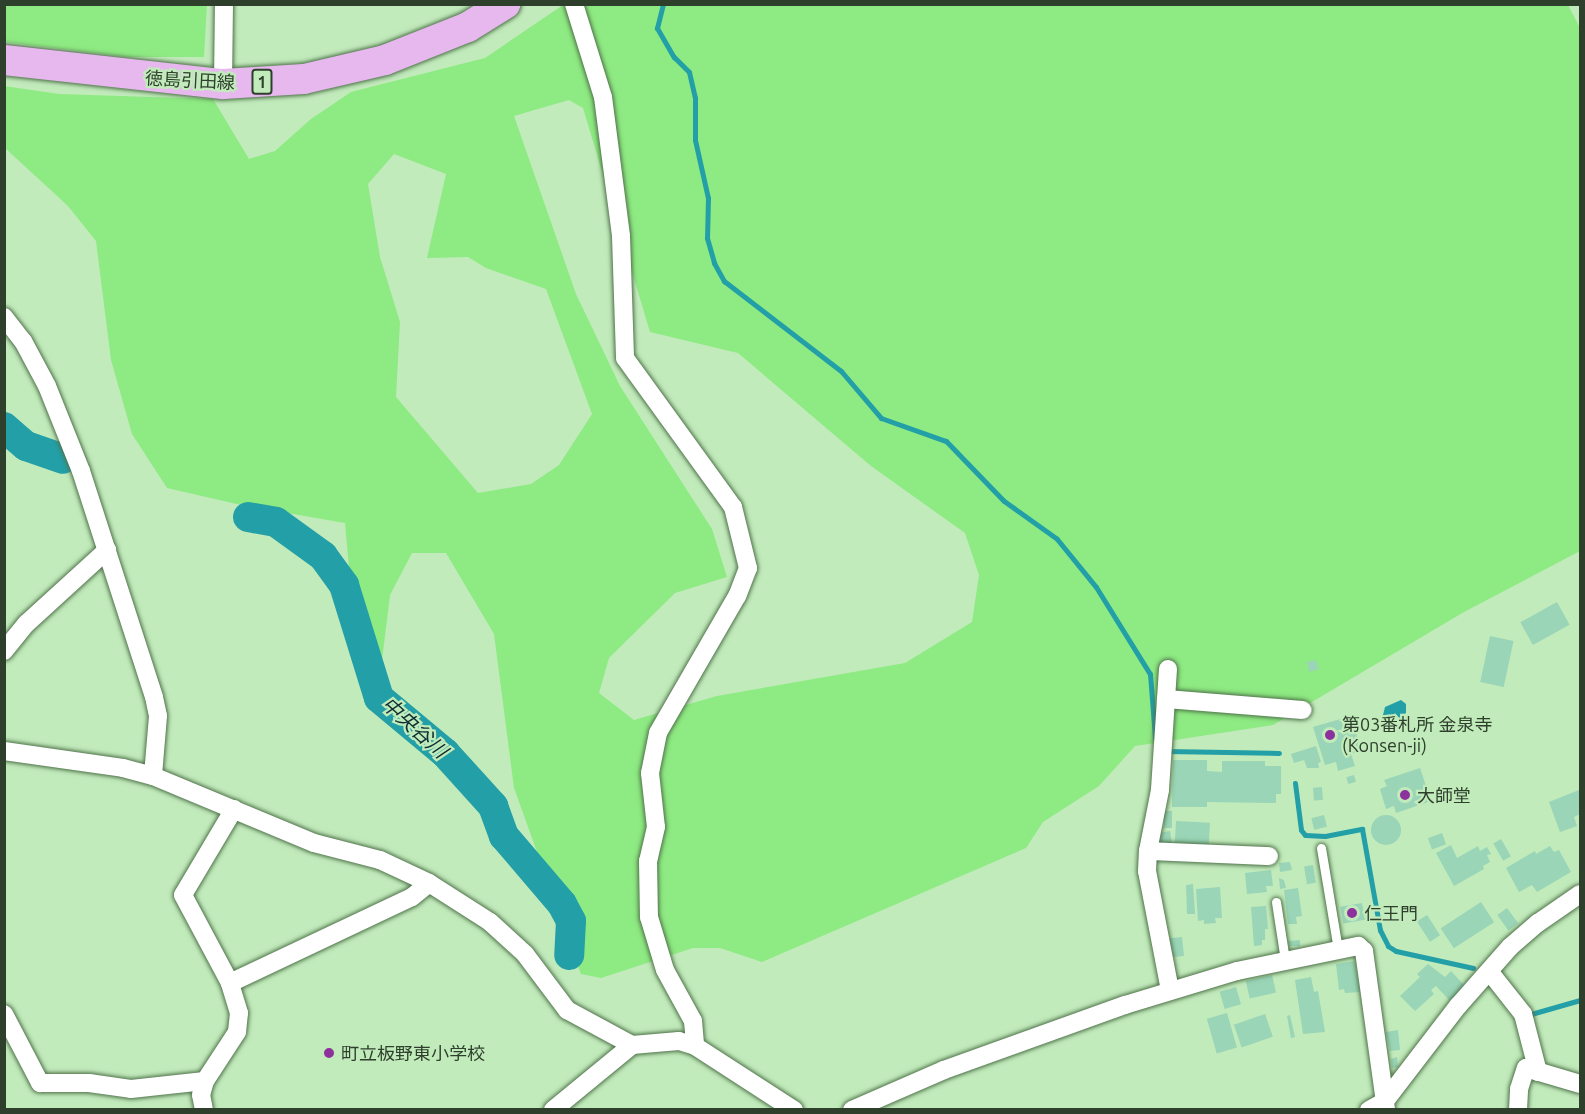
<!DOCTYPE html>
<html>
<head>
<meta charset="utf-8">
<style>
  body { margin:0 }
  #map { position:relative; width:1585px; height:1114px; overflow:hidden; background:#c2ebbc; font-family:Ubuntu,"Noto Sans JP",sans-serif }
  div>[style] { position:absolute }
  [style*='--x'] { left:calc(var(--x)*1px); top:calc(var(--y)*1px); width:calc(var(--w)*1px); rotate:calc(var(--a)*1deg) }
  .green>* { inset:0; background:#8eea82 }
  .water>* { inset:0; background:#239fa7 }
  .stream>* { height:5px; margin:-2.5px; padding:0 2.5px; transform-origin:2.5px; border-radius:2.5px; background:#239fa7 }
  .river>* { height:30px; margin:-15px; padding:0 15px; transform-origin:15px; border-radius:15px; background:#239fa7 }
  .building>* { inset:0; background:#99d5b6; transform-origin:0 0 }
  .round { border-radius:50% }
  .roads { filter:drop-shadow(0 0 2px #4f734a) drop-shadow(0 0 2px #4f734a) }
  .service>* { height:9px; margin:-4.5px; padding:0 4.5px; transform-origin:4.5px; border-radius:4.5px; background:#fff }
  .minor>* { height:18px; margin:-9px; padding:0 9px; transform-origin:9px; border-radius:9px; background:#fff }
  .primary>* { height:30px; margin:-15px; padding:0 15px; transform-origin:15px; border-radius:15px; background:#e6b8ee }
  .dots>* { width:16px; height:16px; translate:-50% -50%; box-sizing:border-box; border:3px solid #c2ebbc; border-radius:50% }
  span { translate:-50% -50%; white-space:nowrap; text-align:center; line-height:1.15; -webkit-text-stroke:4.5px #c2ebbc; paint-order:stroke }
  .shield-label span { padding:2px 4px; background:#c2ebbc; border:2px solid; border-radius:4px; -webkit-text-stroke-width:0 }
  .shield-label { font-size:16px; color:#2e3f2c; font-weight:700 }
  .street-label { font-size:18px; color:#2e3f2c }
  .poi-label { font-size:18px; color:#2e3f2c }
  .left { translate:0 -50%; text-align:left }
  .water-label { font-size:20px; color:#0d3032; font-style:italic }
  .frame { position:absolute; inset:0; border:6px solid #2e3f2c; pointer-events:none }
</style>
</head>
<body>
<div id="map">
  <div class="green">
    <i style="clip-path:polygon(5px 4px,207px 5px,204px 57px,128px 57px,5px 42px)"></i>
    <i style="clip-path:polygon(evenodd,563px 5px,1568px 5px,1580px 28px,1580px 551px,1464px 612px,1273px 725px,1135px 746px,1099px 786px,1043px 822px,1026px 848px,762px 962px,720px 948px,693px 948px,601px 978px,581px 974px,514px 788px,494px 634px,446px 553px,412px 553px,390px 595px,382px 660px,357px 657px,345px 523px,241px 505px,167px 488px,132px 434px,111px 360px,96px 241px,68px 206px,5px 148px,4px 86px,59px 94px,213px 99px,249px 159px,275px 151px,311px 119px,351px 92px,485px 58px,563px 5px,569px 100px,583px 108px,650px 332px,738px 353px,871px 466px,965px 533px,979px 575px,972px 622px,905px 663px,717px 696px,634px 720px,599px 693px,609px 658px,675px 593px,727px 577px,712px 529px,620px 386px,576px 294px,514px 116px,569px 100px,563px 5px,394px 154px,446px 174px,427px 258px,468px 257px,486px 268px,546px 289px,592px 414px,559px 465px,531px 484px,478px 493px,396px 397px,400px 322px,380px 257px,368px 184px,394px 154px)"></i>
  </div>
  <div class="water">
    <i style="clip-path:polygon(1401px 700px,1406px 704px,1406px 713px,1395px 722px,1389px 720px,1383px 715px,1385px 707px)"></i>
  </div>
  <div class="stream">
    <i style="--x:663;--y:4;--w:25;--a:104"></i>
    <i style="--x:657;--y:28;--w:34;--a:60"></i>
    <i style="--x:674;--y:57;--w:21;--a:45"></i>
    <i style="--x:689;--y:72;--w:27;--a:77"></i>
    <i style="--x:695;--y:98;--w:42;--a:90"></i>
    <i style="--x:695;--y:140;--w:59;--a:77.4"></i>
    <i style="--x:708;--y:198;--w:40;--a:91.4"></i>
    <i style="--x:707;--y:238;--w:26;--a:74"></i>
    <i style="--x:714;--y:263;--w:21;--a:61"></i>
    <i style="--x:724;--y:281;--w:148;--a:37.6"></i>
    <i style="--x:841;--y:371;--w:62;--a:49.6"></i>
    <i style="--x:881;--y:418;--w:69;--a:19.5"></i>
    <i style="--x:946;--y:441;--w:83;--a:46"></i>
    <i style="--x:1004;--y:501;--w:65;--a:35.6"></i>
    <i style="--x:1057;--y:539;--w:62;--a:50.9"></i>
    <i style="--x:1096;--y:587;--w:102;--a:58.2"></i>
    <i style="--x:1150;--y:674;--w:64;--a:85.5"></i>
    <i style="--x:1166;--y:751;--w:113;--a:1"></i>
    <i style="--x:1295;--y:783;--w:47;--a:82.7"></i>
    <i style="--x:1301;--y:830;--w:6;--a:51"></i>
    <i style="--x:1305;--y:835;--w:20;--a:3"></i>
    <i style="--x:1325;--y:836;--w:38;--a:-11"></i>
    <i style="--x:1362;--y:829;--w:103;--a:79.9"></i>
    <i style="--x:1380;--y:930;--w:18;--a:63"></i>
    <i style="--x:1388;--y:946;--w:9;--a:32"></i>
    <i style="--x:1396;--y:951;--w:79;--a:12.4"></i>
    <i style="--x:1531;--y:1014;--w:51;--a:-15.9"></i>
  </div>
  <div class="river">
    <i style="--x:4;--y:427;--w:29;--a:41"></i>
    <i style="--x:26;--y:446;--w:39;--a:19"></i>
    <i style="--x:248;--y:517;--w:28;--a:10"></i>
    <i style="--x:276;--y:522;--w:58;--a:35.9"></i>
    <i style="--x:323;--y:556;--w:36;--a:54"></i>
    <i style="--x:344;--y:585;--w:118;--a:72.8"></i>
    <i style="--x:379;--y:698;--w:86;--a:39.8"></i>
    <i style="--x:445;--y:753;--w:72;--a:47.8"></i>
    <i style="--x:493;--y:806;--w:32;--a:70"></i>
    <i style="--x:504;--y:836;--w:89;--a:49.5"></i>
    <i style="--x:562;--y:904;--w:19;--a:62"></i>
    <i style="--x:571;--y:921;--w:34;--a:93"></i>
  </div>
  <div class="building">
    <i style="left:1557px;top:602px;width:26px;height:42px;rotate:61deg"></i>
    <i style="left:1490px;top:636px;width:24px;height:47px;rotate:12deg"></i>
    <i style="clip-path:polygon(1316px 660px,1319px 669px,1309px 672px,1307px 662px)"></i>
    <i style="clip-path:polygon(1351px 716px,1361px 750px,1351px 754px,1355px 766px,1338px 771px,1336px 762px,1325px 765px,1313px 727px)"></i>
    <i style="clip-path:polygon(1316px 746px,1321px 762px,1318px 763px,1319px 768px,1307px 768px,1304px 760px,1294px 763px,1291px 754px)"></i>
    <i style="clip-path:polygon(1173px 760px,1207px 760px,1207px 771px,1222px 772px,1222px 761px,1265px 761px,1265px 766px,1281px 766px,1281px 794px,1276px 794px,1276px 803px,1207px 802px,1207px 807px,1172px 807px)"></i>
    <i style="clip-path:polygon(1420px 768px,1431px 801px,1396px 813px,1394px 806px,1386px 809px,1380px 789px,1387px 786px,1384px 780px)"></i>
    <i style="left:1354px;top:775px;width:7px;height:8px;rotate:74deg"></i>
    <i style="left:1322px;top:787px;width:13px;height:9px;rotate:86deg"></i>
    <i style="clip-path:polygon(1579px 790px,1580px 814px,1574px 817px,1577px 826px,1560px 832px,1549px 802px)"></i>
    <i style="left:1164px;top:811px;width:8px;height:17px"></i>
    <i style="left:1324px;top:815px;width:12px;height:13px;rotate:76deg"></i>
    <i class="round" style="left:1371px;top:815px;width:30px;height:30px"></i>
    <i style="left:1176px;top:821px;width:34px;height:22px;rotate:3deg"></i>
    <i style="left:1170px;top:831px;width:13px;height:13px;rotate:81deg"></i>
    <i style="left:1442px;top:833px;width:12px;height:15px;rotate:70deg"></i>
    <i style="left:1501px;top:839px;width:20px;height:9px;rotate:60deg"></i>
    <i style="clip-path:polygon(1451px 845px,1457px 858px,1478px 846px,1480px 851px,1487px 847px,1491px 854px,1487px 855px,1490px 862px,1483px 866px,1484px 869px,1454px 886px,1436px 853px)"></i>
    <i style="clip-path:polygon(1550px 846px,1554px 852px,1559px 850px,1571px 872px,1537px 892px,1532px 885px,1519px 892px,1506px 868px,1535px 851px,1536px 854px)"></i>
    <i style="clip-path:polygon(1290px 862px,1292px 870px,1280px 872px,1279px 863px)"></i>
    <i style="left:1313px;top:865px;width:18px;height:9px;rotate:81deg"></i>
    <i style="clip-path:polygon(1271px 870px,1273px 886px,1266px 886px,1267px 892px,1247px 894px,1245px 873px)"></i>
    <i style="clip-path:polygon(1279px 878px,1284px 880px,1286px 888px,1280px 889px)"></i>
    <i style="clip-path:polygon(1193px 884px,1195px 914px,1187px 914px,1186px 885px)"></i>
    <i style="clip-path:polygon(1220px 887px,1222px 918px,1215px 918px,1216px 923px,1204px 924px,1204px 920px,1198px 921px,1196px 889px)"></i>
    <i style="clip-path:polygon(1298px 888px,1302px 916px,1296px 917px,1297px 924px,1288px 924px,1284px 890px)"></i>
    <i style="left:1481px;top:902px;width:24px;height:48px;rotate:57deg"></i>
    <i style="left:1362px;top:903px;width:17px;height:22px;rotate:80deg"></i>
    <i style="clip-path:polygon(1266px 906px,1268px 929px,1265px 929px,1265px 940px,1262px 940px,1262px 945px,1254px 946px,1251px 907px)"></i>
    <i style="left:1507px;top:908px;width:19px;height:12px;rotate:54deg"></i>
    <i style="left:1427px;top:915px;width:24px;height:12px;rotate:57deg"></i>
    <i style="left:1182px;top:937px;width:19px;height:14px;rotate:84deg"></i>
    <i style="clip-path:polygon(1300px 940px,1300px 946px,1289px 946px,1288px 941px)"></i>
    <i style="clip-path:polygon(1355px 961px,1360px 992px,1345px 993px,1344px 989px,1339px 990px,1336px 964px)"></i>
    <i style="clip-path:polygon(1428px 964px,1445px 977px,1451px 971px,1465px 986px,1450px 1001px,1436px 986px,1431px 990px,1434px 994px,1415px 1011px,1400px 996px,1420px 977px,1417px 974px)"></i>
    <i style="left:1272px;top:975px;width:18px;height:27px;rotate:77deg"></i>
    <i style="clip-path:polygon(1311px 977px,1314px 992px,1318px 991px,1325px 1032px,1303px 1034px,1295px 980px)"></i>
    <i style="left:1236px;top:987px;width:18px;height:17px;rotate:74deg"></i>
    <i style="left:1227px;top:1013px;width:36px;height:21px;rotate:74deg"></i>
    <i style="left:1265px;top:1014px;width:24px;height:33px;rotate:71deg"></i>
    <i style="clip-path:polygon(1290px 1015px,1295px 1037px,1291px 1038px,1287px 1016px)"></i>
    <i style="clip-path:polygon(1398px 1030px,1400px 1050px,1390px 1051px,1386px 1032px)"></i>
    <i style="clip-path:polygon(1397px 1057px,1398px 1067px,1392px 1068px,1391px 1059px)"></i>
  </div>
  <div class="roads">
    <div class="service">
      <i style="--x:1321;--y:848;--w:103;--a:80.5"></i>
      <i style="--x:1276;--y:902;--w:59;--a:81.2"></i>
    </div>
    <div class="minor">
      <i style="--x:574;--y:4;--w:97;--a:72.7"></i>
      <i style="--x:603;--y:97;--w:140;--a:82.6"></i>
      <i style="--x:621;--y:236;--w:122;--a:88.1"></i>
      <i style="--x:625;--y:358;--w:184;--a:54.1"></i>
      <i style="--x:733;--y:507;--w:63;--a:76.2"></i>
      <i style="--x:748;--y:568;--w:30;--a:111"></i>
      <i style="--x:737;--y:596;--w:158;--a:120"></i>
      <i style="--x:658;--y:733;--w:41;--a:101.3"></i>
      <i style="--x:650;--y:773;--w:54;--a:83.7"></i>
      <i style="--x:656;--y:827;--w:35;--a:103"></i>
      <i style="--x:648;--y:861;--w:56;--a:89"></i>
      <i style="--x:649;--y:917;--w:55;--a:73.2"></i>
      <i style="--x:665;--y:970;--w:58;--a:61.2"></i>
      <i style="--x:693;--y:1021;--w:25;--a:85"></i>
      <i style="--x:695;--y:1046;--w:118;--a:32.9"></i>
      <i style="--x:223;--y:84;--w:80;--a:-89.3"></i>
      <i style="--x:4;--y:317;--w:31;--a:52"></i>
      <i style="--x:23;--y:341;--w:51;--a:61.9"></i>
      <i style="--x:47;--y:386;--w:92;--a:68.2"></i>
      <i style="--x:81;--y:471;--w:237;--a:72.1"></i>
      <i style="--x:154;--y:697;--w:19;--a:78"></i>
      <i style="--x:158;--y:716;--w:60;--a:94.8"></i>
      <i style="--x:4;--y:651;--w:35;--a:-51"></i>
      <i style="--x:26;--y:624;--w:110;--a:-42.4"></i>
      <i style="--x:1168;--y:669;--w:121;--a:93.8"></i>
      <i style="--x:1160;--y:790;--w:62;--a:101.1"></i>
      <i style="--x:1148;--y:851;--w:20;--a:93"></i>
      <i style="--x:1147;--y:871;--w:122;--a:79.1"></i>
      <i style="--x:1166;--y:699;--w:137;--a:4.6"></i>
      <i style="--x:4;--y:751;--w:120;--a:8.1"></i>
      <i style="--x:123;--y:768;--w:31;--a:15"></i>
      <i style="--x:153;--y:776;--w:174;--a:22.6"></i>
      <i style="--x:314;--y:843;--w:68;--a:14.4"></i>
      <i style="--x:380;--y:860;--w:54;--a:25.1"></i>
      <i style="--x:429;--y:883;--w:72;--a:32.6"></i>
      <i style="--x:490;--y:922;--w:47;--a:42.4"></i>
      <i style="--x:525;--y:954;--w:70;--a:53.1"></i>
      <i style="--x:567;--y:1010;--w:74;--a:28.3"></i>
      <i style="--x:234;--y:809;--w:100;--a:120.7"></i>
      <i style="--x:183;--y:895;--w:100;--a:61.9"></i>
      <i style="--x:230;--y:983;--w:201;--a:-25.3"></i>
      <i style="--x:412;--y:897;--w:22;--a:-39"></i>
      <i style="--x:1148;--y:851;--w:121;--a:2.4"></i>
      <i style="--x:1489;--y:971;--w:55;--a:51.7"></i>
      <i style="--x:1523;--y:1014;--w:60;--a:75.5"></i>
      <i style="--x:4;--y:1014;--w:78;--a:62.4"></i>
      <i style="--x:40;--y:1083;--w:49;--a:0"></i>
      <i style="--x:89;--y:1083;--w:42;--a:8.1"></i>
      <i style="--x:131;--y:1089;--w:74;--a:-6.2"></i>
      <i style="--x:204;--y:1110;--w:15;--a:-101"></i>
      <i style="--x:201;--y:1095;--w:15;--a:-74"></i>
      <i style="--x:205;--y:1081;--w:59;--a:-56.9"></i>
      <i style="--x:237;--y:1032;--w:19;--a:-84"></i>
      <i style="--x:239;--y:1013;--w:31;--a:-107"></i>
      <i style="--x:553;--y:1110;--w:102;--a:-39.4"></i>
      <i style="--x:632;--y:1045;--w:47;--a:-4.9"></i>
      <i style="--x:679;--y:1041;--w:17;--a:17"></i>
      <i style="--x:852;--y:1110;--w:100;--a:-23.5"></i>
      <i style="--x:944;--y:1070;--w:192;--a:-19.8"></i>
      <i style="--x:1125;--y:1005;--w:117;--a:-16.9"></i>
      <i style="--x:1237;--y:971;--w:124;--a:-11.7"></i>
      <i style="--x:1358;--y:946;--w:8;--a:40"></i>
      <i style="--x:1364;--y:951;--w:161;--a:82.1"></i>
      <i style="--x:1369;--y:1110;--w:18;--a:-29"></i>
      <i style="--x:1385;--y:1101;--w:120;--a:-52.5"></i>
      <i style="--x:1458;--y:1006;--w:79;--a:-48.6"></i>
      <i style="--x:1510;--y:947;--w:37;--a:-41"></i>
      <i style="--x:1538;--y:923;--w:51;--a:-34.6"></i>
      <i style="--x:1518;--y:1110;--w:21;--a:-87"></i>
      <i style="--x:1519;--y:1089;--w:22;--a:-72"></i>
      <i style="--x:1526;--y:1068;--w:56;--a:16.5"></i>
    </div>
    <div class="primary">
      <i style="--x:4;--y:60;--w:220;--a:6.3"></i>
      <i style="--x:223;--y:84;--w:81;--a:-3.5"></i>
      <i style="--x:304;--y:79;--w:83;--a:-13.2"></i>
      <i style="--x:385;--y:60;--w:89;--a:-21.7"></i>
      <i style="--x:468;--y:27;--w:44;--a:-31.9"></i>
    </div>
  </div>
  <div class="dots">
    <i style="left:1330px;top:735px;background:#8d319c"></i>
    <i style="left:1405px;top:795px;background:#8d319c"></i>
    <i style="left:1352px;top:913px;background:#8d319c"></i>
    <i style="left:329px;top:1053px;background:#8d319c"></i>
  </div>
  <div class="shield-label">
    <span style="left:262px;top:82px">1</span>
  </div>
  <div class="street-label">
    <span style="left:190px;top:80px;rotate:3deg">徳島引田線</span>
  </div>
  <div class="poi-label">
    <span class="left" style="left:1342px;top:735px">第03番札所 金泉寺<br>(Konsen-ji)</span>
    <span class="left" style="left:1417px;top:795px">大師堂</span>
    <span class="left" style="left:1364px;top:913px">仁王門</span>
    <span class="left" style="left:341px;top:1053px">町立板野東小学校</span>
  </div>
  <div class="water-label">
    <span style="left:415px;top:727px;rotate:42deg">中央谷川</span>
  </div>
  <div class="frame"></div>
</div>
</body>
</html>
